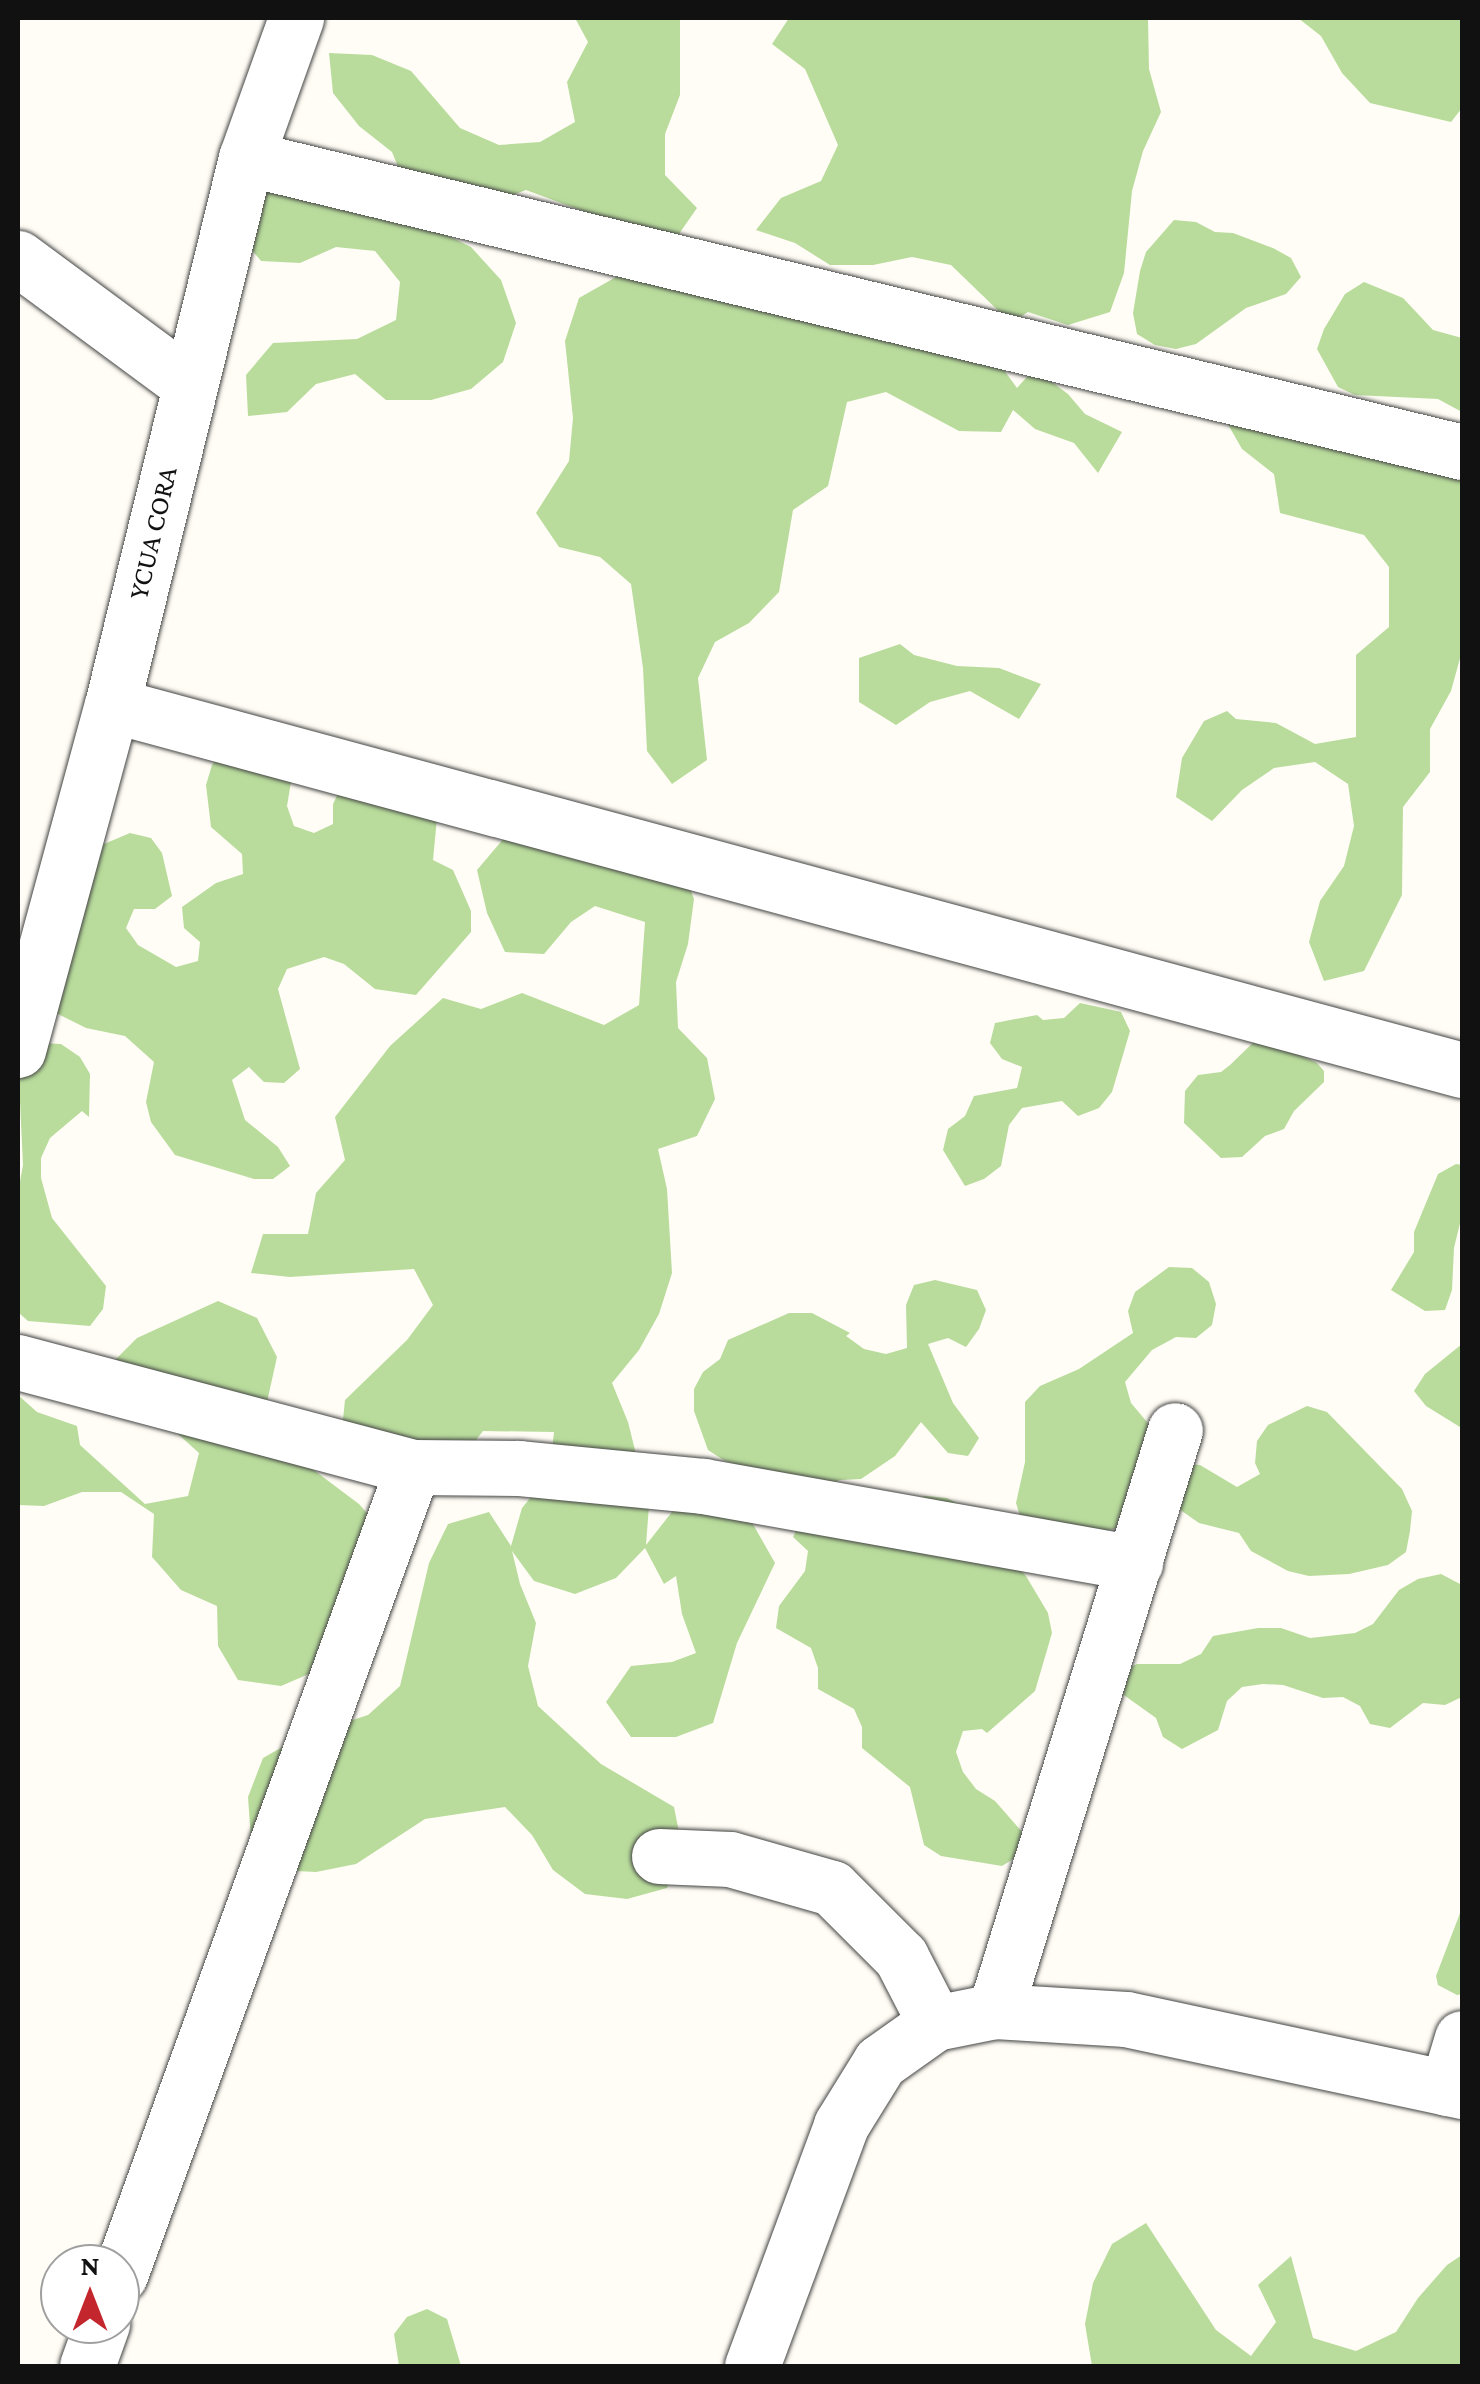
<!DOCTYPE html>
<html>
<head>
<meta charset="utf-8">
<style>
  body { margin:0 }
  #map { position:relative; width:1480px; height:2384px; overflow:hidden; background:#fffdf5; font-family:"Crimson Pro",serif }
  div>[style] { position:absolute }
  [style*='--x'] { left:calc(var(--x)*1px); top:calc(var(--y)*1px); width:calc(var(--w)*1px); rotate:calc(var(--a)*1deg) }
  .forest>* { inset:0; background:#b9dc9c }
  .roads { filter:drop-shadow(0 0 2px #444) drop-shadow(0 0 2px #444) }
  .minor>* { height:55px; margin:-27.5px; padding:0 27.5px; transform-origin:27.5px; border-radius:27.5px; background:#fff }
  span { translate:-50% -50%; white-space:nowrap; text-align:center; line-height:1.15; -webkit-text-stroke:10px #fff; paint-order:stroke }
  .street-label { font-size:28px; color:#111 }
  .frame { position:absolute; inset:0; border:20px solid #111; pointer-events:none }
  .north { position:absolute; left:40px; top:2244px; width:100px; height:100px; box-sizing:border-box; background:#fff; border:2px solid #a0a0a0; border-radius:50%; rotate:0deg; font-size:28px; font-weight:700; line-height:40px; text-align:center; color:#111 }
  .north::after { content:''; display:block; margin:auto; width:35px; height:45px; background:#c4262e; clip-path:polygon(50% 0,100% 100%,50% 72%,0 100%) }
</style>
</head>
<body>
<div id="map">
  <div class="forest">
    <i style="clip-path:polygon(575px 18px,680px 18px,680px 95px,665px 134px,665px 175px,697px 208px,672px 244px,526px 190px,489px 204px,408px 191px,392px 152px,359px 126px,333px 93px,329px 53px,372px 55px,411px 71px,460px 128px,499px 145px,540px 142px,575px 122px,567px 82px,588px 42px)"></i>
    <i style="clip-path:polygon(789px 18px,1148px 18px,1149px 69px,1161px 112px,1143px 151px,1132px 191px,1124px 273px,1110px 312px,1068px 325px,1028px 312px,1011px 323px,951px 265px,912px 257px,873px 265px,830px 265px,795px 243px,756px 230px,781px 198px,821px 181px,838px 145px,805px 69px,772px 44px)"></i>
    <i style="clip-path:polygon(1298px 18px,1462px 18px,1462px 108px,1451px 122px,1370px 103px,1342px 73px,1321px 36px)"></i>
    <i style="clip-path:polygon(291px 181px,396px 210px,471px 247px,501px 280px,516px 323px,503px 362px,471px 389px,431px 400px,386px 400px,355px 374px,316px 384px,287px 412px,248px 416px,246px 375px,273px 343px,357px 339px,396px 320px,400px 282px,375px 251px,336px 247px,300px 263px,261px 261px,234px 228px,251px 190px)"></i>
    <i style="clip-path:polygon(1174px 220px,1196px 222px,1215px 232px,1233px 233px,1273px 248px,1291px 258px,1301px 277px,1286px 294px,1246px 308px,1196px 344px,1176px 349px,1155px 345px,1137px 334px,1133px 313px,1140px 271px,1146px 252px)"></i>
    <i style="clip-path:polygon(616px 277px,658px 277px,996px 359px,1017px 388px,1034px 369px,1068px 394px,1085px 414px,1122px 432px,1098px 473px,1074px 443px,1035px 429px,1013px 410px,1001px 432px,959px 431px,886px 392px,847px 402px,828px 486px,793px 510px,779px 592px,749px 623px,715px 642px,698px 678px,707px 760px,672px 784px,647px 751px,643px 668px,631px 584px,600px 557px,559px 547px,536px 513px,569px 461px,573px 418px,565px 341px,579px 298px)"></i>
    <i style="clip-path:polygon(1364px 282px,1403px 298px,1433px 330px,1462px 338px,1462px 412px,1438px 399px,1355px 395px,1338px 387px,1317px 349px,1324px 329px,1345px 294px)"></i>
    <i style="clip-path:polygon(1222px 414px,1422px 464px,1462px 480px,1462px 651px,1451px 691px,1430px 729px,1430px 772px,1403px 807px,1402px 895px,1364px 971px,1324px 981px,1309px 942px,1320px 901px,1344px 866px,1354px 826px,1348px 784px,1315px 762px,1274px 768px,1242px 790px,1212px 821px,1176px 797px,1182px 758px,1204px 721px,1227px 711px,1236px 719px,1276px 723px,1315px 744px,1356px 737px,1356px 655px,1389px 627px,1389px 567px,1364px 535px,1280px 513px,1274px 474px,1242px 449px)"></i>
    <i style="clip-path:polygon(900px 644px,914px 655px,957px 666px,999px 668px,1041px 684px,1019px 719px,970px 691px,930px 702px,896px 725px,859px 702px,859px 658px)"></i>
    <i style="clip-path:polygon(225px 748px,294px 764px,287px 806px,294px 826px,314px 833px,333px 824px,333px 804px,343px 783px,437px 818px,433px 860px,453px 870px,471px 911px,471px 932px,416px 995px,375px 989px,344px 964px,324px 957px,287px 969px,278px 989px,300px 1069px,284px 1083px,264px 1082px,249px 1067px,232px 1080px,245px 1120px,278px 1147px,290px 1166px,273px 1179px,254px 1179px,175px 1155px,151px 1122px,146px 1102px,154px 1062px,125px 1036px,86px 1028px,50px 1010px,90px 850px,130px 833px,151px 838px,162px 853px,172px 896px,155px 909px,134px 909px,126px 928px,138px 945px,176px 967px,198px 961px,200px 942px,184px 928px,182px 907px,216px 883px,243px 874px,242px 854px,211px 827px,206px 785px,212px 765px)"></i>
    <i style="clip-path:polygon(505px 837px,678px 858px,694px 899px,688px 944px,676px 982px,678px 1028px,707px 1058px,715px 1099px,697px 1136px,658px 1149px,667px 1189px,672px 1273px,659px 1314px,639px 1350px,612px 1383px,628px 1422px,649px 1506px,646px 1545px,690px 1489px,733px 1489px,775px 1563px,737px 1643px,713px 1723px,676px 1737px,631px 1737px,606px 1702px,631px 1666px,672px 1662px,696px 1653px,682px 1614px,676px 1576px,664px 1584px,645px 1548px,616px 1578px,575px 1594px,534px 1581px,512px 1551px,520px 1584px,536px 1623px,528px 1666px,538px 1706px,601px 1764px,674px 1807px,682px 1847px,667px 1888px,627px 1899px,585px 1894px,553px 1870px,532px 1835px,505px 1807px,425px 1819px,356px 1864px,316px 1872px,277px 1870px,251px 1840px,248px 1797px,263px 1758px,300px 1737px,368px 1715px,400px 1686px,429px 1563px,448px 1524px,489px 1512px,511px 1546px,522px 1508px,549px 1475px,554px 1432px,483px 1431px,433px 1496px,392px 1494px,341px 1439px,345px 1400px,407px 1340px,433px 1305px,414px 1269px,290px 1277px,251px 1273px,263px 1234px,308px 1234px,316px 1193px,345px 1160px,335px 1117px,390px 1046px,443px 998px,481px 1009px,522px 993px,604px 1025px,639px 1005px,645px 922px,595px 906px,571px 922px,544px 954px,505px 952px,487px 913px,477px 870px)"></i>
    <i style="clip-path:polygon(1080px 1003px,1121px 1012px,1130px 1031px,1112px 1092px,1099px 1108px,1078px 1116px,1062px 1101px,1022px 1108px,1009px 1125px,1001px 1166px,984px 1179px,965px 1186px,943px 1150px,948px 1129px,965px 1116px,974px 1096px,1017px 1088px,1022px 1067px,1002px 1059px,990px 1043px,995px 1023px,1037px 1015px,1043px 1020px,1064px 1018px)"></i>
    <i style="clip-path:polygon(1260px 1036px,1317px 1063px,1324px 1071px,1324px 1082px,1294px 1111px,1284px 1129px,1265px 1136px,1242px 1157px,1221px 1158px,1184px 1123px,1185px 1091px,1198px 1075px,1221px 1072px,1230px 1065px)"></i>
    <i style="clip-path:polygon(41px 1043px,61px 1044px,80px 1057px,90px 1074px,89px 1117px,82px 1111px,50px 1138px,41px 1158px,41px 1178px,52px 1218px,106px 1286px,103px 1309px,90px 1326px,28px 1321px,18px 1312px,18px 1192px,23px 1165px,18px 1059px)"></i>
    <i style="clip-path:polygon(1456px 1164px,1462px 1165px,1462px 1215px,1454px 1248px,1452px 1290px,1445px 1310px,1425px 1311px,1391px 1290px,1414px 1252px,1414px 1232px,1438px 1174px)"></i>
    <i style="clip-path:polygon(1169px 1267px,1192px 1268px,1209px 1282px,1216px 1304px,1212px 1325px,1196px 1338px,1176px 1337px,1152px 1350px,1125px 1382px,1131px 1403px,1158px 1435px,1120px 1527px,1100px 1533px,1022px 1522px,1016px 1503px,1025px 1462px,1025px 1402px,1040px 1386px,1079px 1369px,1133px 1333px,1128px 1311px,1135px 1292px)"></i>
    <i style="clip-path:polygon(935px 1280px,977px 1290px,986px 1310px,979px 1329px,966px 1347px,948px 1338px,928px 1344px,953px 1403px,979px 1438px,968px 1456px,948px 1453px,921px 1422px,895px 1456px,861px 1479px,840px 1480px,821px 1489px,725px 1461px,708px 1450px,694px 1411px,694px 1389px,703px 1372px,720px 1359px,728px 1340px,789px 1313px,812px 1313px,850px 1333px,846px 1336px,864px 1349px,886px 1354px,907px 1348px,906px 1305px,914px 1285px)"></i>
    <i style="clip-path:polygon(218px 1301px,257px 1318px,277px 1357px,267px 1402px,291px 1453px,359px 1504px,388px 1537px,318px 1670px,281px 1686px,238px 1680px,218px 1646px,217px 1606px,181px 1590px,152px 1557px,154px 1514px,121px 1492px,82px 1492px,44px 1506px,18px 1505px,18px 1395px,37px 1412px,77px 1426px,80px 1445px,145px 1504px,188px 1496px,199px 1453px,106px 1369px,137px 1338px)"></i>
    <i style="clip-path:polygon(1462px 1344px,1462px 1427px,1460px 1427px,1426px 1406px,1414px 1391px,1425px 1374px)"></i>
    <i style="clip-path:polygon(1307px 1406px,1327px 1412px,1402px 1489px,1412px 1511px,1410px 1531px,1406px 1552px,1388px 1565px,1349px 1574px,1309px 1576px,1288px 1571px,1251px 1551px,1239px 1533px,1199px 1523px,1166px 1500px,1179px 1463px,1200px 1465px,1237px 1487px,1260px 1474px,1255px 1463px,1257px 1441px,1268px 1425px)"></i>
    <i style="clip-path:polygon(926px 1496px,947px 1498px,966px 1508px,1026px 1576px,1048px 1613px,1052px 1633px,1035px 1691px,987px 1733px,982px 1729px,963px 1731px,956px 1752px,963px 1772px,976px 1789px,995px 1801px,1023px 1833px,1021px 1854px,1002px 1866px,941px 1856px,924px 1845px,910px 1787px,862px 1748px,862px 1727px,854px 1709px,818px 1689px,818px 1668px,811px 1648px,776px 1628px,779px 1606px,805px 1571px,808px 1551px,793px 1537px,802px 1518px)"></i>
    <i style="clip-path:polygon(1441px 1574px,1462px 1585px,1462px 1697px,1445px 1705px,1423px 1703px,1390px 1728px,1370px 1724px,1360px 1706px,1343px 1697px,1323px 1698px,1283px 1685px,1263px 1684px,1242px 1687px,1227px 1701px,1218px 1730px,1182px 1749px,1163px 1737px,1156px 1718px,1121px 1693px,1118px 1673px,1137px 1664px,1180px 1664px,1201px 1654px,1213px 1636px,1258px 1628px,1281px 1628px,1310px 1638px,1355px 1633px,1373px 1624px,1399px 1590px,1418px 1579px)"></i>
    <i style="clip-path:polygon(1462px 1908px,1462px 1994px,1457px 1995px,1438px 1985px,1436px 1976px)"></i>
    <i style="clip-path:polygon(1146px 2223px,1216px 2330px,1251px 2356px,1276px 2322px,1258px 2285px,1291px 2256px,1313px 2338px,1356px 2351px,1396px 2332px,1418px 2298px,1447px 2265px,1462px 2255px,1462px 2366px,1092px 2366px,1085px 2324px,1093px 2283px,1112px 2244px)"></i>
    <i style="clip-path:polygon(427px 2309px,447px 2319px,461px 2366px,399px 2366px,394px 2334px,407px 2317px)"></i>
  </div>
  <div class="roads">
    <div class="minor">
      <i style="--x:246;--y:158;--w:1251;--a:13.59"></i>
      <i style="--x:18;--y:258;--w:212;--a:36.5"></i>
      <i style="--x:112;--y:705;--w:1398;--a:15.13"></i>
      <i style="--x:18;--y:1050;--w:358;--a:-74.8"></i>
      <i style="--x:112;--y:705;--w:563;--a:-76.24"></i>
      <i style="--x:246;--y:158;--w:149;--a:-70.3"></i>
      <i style="--x:18;--y:1362;--w:409;--a:14.9"></i>
      <i style="--x:413;--y:1467;--w:106;--a:0.5"></i>
      <i style="--x:519;--y:1468;--w:185;--a:5.6"></i>
      <i style="--x:703;--y:1486;--w:439;--a:10.1"></i>
      <i style="--x:659;--y:1856;--w:71;--a:2.4"></i>
      <i style="--x:730;--y:1859;--w:106;--a:15.9"></i>
      <i style="--x:832;--y:1888;--w:98;--a:45"></i>
      <i style="--x:901;--y:1957;--w:74;--a:62.7"></i>
      <i style="--x:995;--y:2011;--w:608;--a:-72.79"></i>
      <i style="--x:1447;--y:2088;--w:52;--a:-73.3"></i>
      <i style="--x:120;--y:2275;--w:859;--a:-70.07"></i>
      <i style="--x:87;--y:2366;--w:45;--a:-70.3"></i>
      <i style="--x:752;--y:2366;--w:257;--a:-69.7"></i>
      <i style="--x:841;--y:2125;--w:74;--a:-58.2"></i>
      <i style="--x:880;--y:2062;--w:67;--a:-35.3"></i>
      <i style="--x:935;--y:2023;--w:61;--a:-11.3"></i>
      <i style="--x:995;--y:2011;--w:131;--a:3.5"></i>
      <i style="--x:1126;--y:2019;--w:344;--a:12.1"></i>
    </div>
  </div>
  <div class="street-label">
    <span style="left:153px;top:533px;rotate:-77deg">YCUA CORA</span>
  </div>
  <div class="frame"></div>
  <div class="north">N</div>
</div>
</body>
</html>
